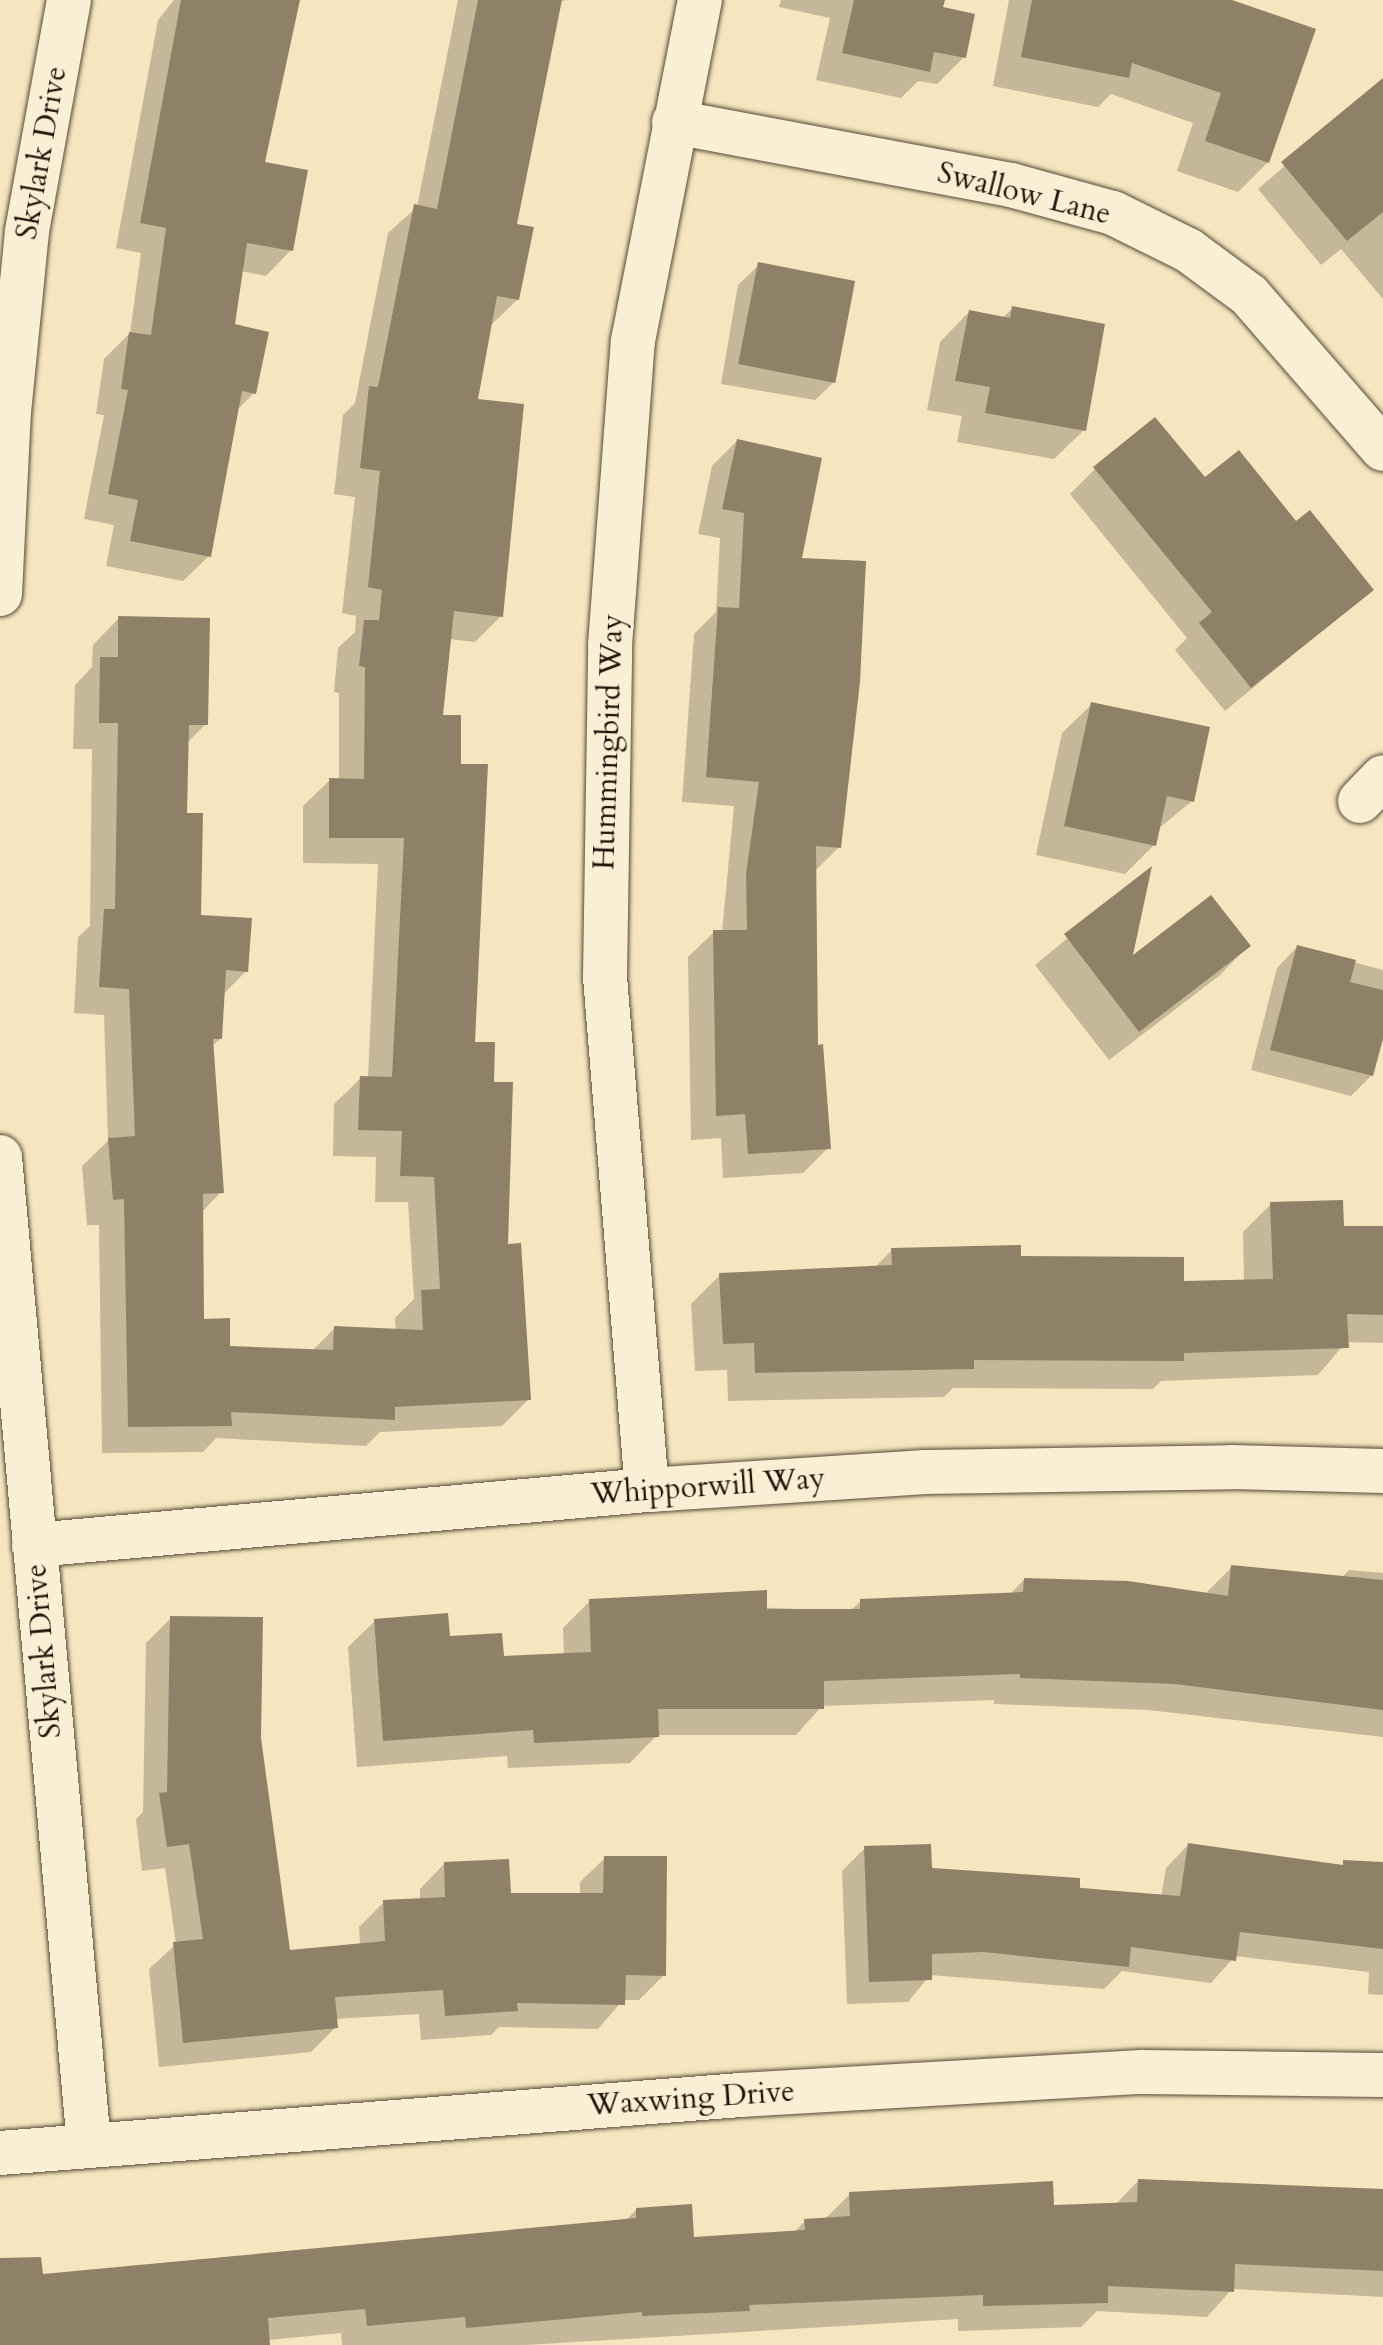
<!DOCTYPE html>
<html>
<head>
<meta charset="utf-8">
<style>
  body { margin:0 }
  #map { position:relative; width:1383px; height:2345px; overflow:hidden; background:#f5e6bf; font-family:Cardo,serif }
  div>[style] { position:absolute }
  [style*='--x'] { left:calc(var(--x)*1px); top:calc(var(--y)*1px); width:calc(var(--w)*1px); rotate:calc(var(--a)*1deg) }
  .shadow>* { inset:0; background:#0003 }
  .building>* { inset:0; background:#8f8168; transform-origin:0 0 }
  .roads { filter:drop-shadow(0 0 2px #554837) drop-shadow(0 0 2px #554837) }
  .minor>* { height:44px; margin:-22px; padding:0 22px; transform-origin:22px; border-radius:22px; background:#f8efd5 }
  span { translate:-50% -50%; white-space:nowrap; text-align:center; line-height:1.15; -webkit-text-stroke:6px #f8efd5; paint-order:stroke }
  .street-label { font-size:30px; color:#20140a }
</style>
</head>
<body>
<div id="map">
  <div class="shadow">
    <i style="clip-path:polygon(174px 0,298px 0,263px 163px,291px 250px,266px 276px,241px 271px,233px 325px,254px 393px,236px 411px,209px 556px,183px 581px,106px 566px,114px 525px,84px 519px,104px 415px,96px 414px,104px 359px,130px 333px,141px 253px,116px 248px,158px 20px)"></i>
    <i style="clip-path:polygon(458px 0,568px 0,560px 1px,515px 226px,518px 299px,491px 325px,475px 401px,501px 616px,475px 642px,449px 639px,441px 717px,459px 766px,473px 1044px,492px 1084px,506px 1246px,529px 1399px,502px 1426px,380px 1432px,366px 1446px,216px 1438px,203px 1452px,102px 1453px,99px 1225px,87px 1225px,82px 1166px,108px 1141px,104px 1015px,74px 1013px,78px 937px,90px 926px,92px 749px,73px 749px,75px 685px,92px 667px,93px 645px,119px 618px,206px 724px,187px 743px,185px 815px,199px 917px,246px 971px,223px 995px,220px 1039px,211px 1047px,221px 1192px,201px 1213px,202px 1321px,228px 1348px,312px 1351px,335px 1328px,396px 1331px,395px 1318px,414px 1299px,408px 1202px,375px 1202px,376px 1157px,333px 1156px,334px 1104px,361px 1078px,368px 1078px,378px 864px,303px 863px,303px 806px,330px 780px,339px 780px,339px 693px,334px 692px,338px 648px,355px 632px,356px 616px,342px 613px,355px 497px,334px 494px,343px 415px,355px 403px,388px 233px,417px 207px)"></i>
    <i style="clip-path:polygon(781px 0,943px 0,941px 8px,964px 57px,937px 84px,918px 81px,901px 98px,816px 80px,830px 18px,779px 7px)"></i>
    <i style="clip-path:polygon(1009px 0,1225px 0,1268px 162px,1238px 192px,1177px 171px,1193px 123px,1111px 94px,1098px 107px,993px 86px)"></i>
    <i style="clip-path:polygon(1376px 87px,1383px 95px,1383px 299px,1341px 249px,1321px 265px,1258px 189px)"></i>
    <i style="clip-path:polygon(759px 265px,836px 380px,815px 400px,721px 384px,738px 285px)"></i>
    <i style="clip-path:polygon(1013px 308px,1084px 430px,1054px 459px,957px 442px,962px 416px,927px 410px,940px 342px,969px 312px,1002px 318px)"></i>
    <i style="clip-path:polygon(737px 441px,799px 560px,839px 847px,814px 872px,816px 1047px,828px 1148px,803px 1173px,723px 1178px,721px 1138px,691px 1140px,688px 957px,714px 932px,722px 932px,734px 806px,682px 802px,694px 634px,716px 612px,720px 538px,698px 534px,712px 466px)"></i>
    <i style="clip-path:polygon(1095px 469px,1296px 524px,1371px 590px,1225px 711px,1175px 650px,1187px 638px,1070px 494px)"></i>
    <i style="clip-path:polygon(1092px 704px,1192px 801px,1158px 829px,1154px 845px,1125px 874px,1036px 855px,1062px 733px)"></i>
    <i style="clip-path:polygon(1149px 871px,1129px 960px,1248px 946px,1219px 976px,1109px 1060px,1035px 965px)"></i>
    <i style="clip-path:polygon(1297px 947px,1383px 970px,1383px 1031px,1372px 1075px,1351px 1096px,1251px 1070px,1277px 968px)"></i>
    <i style="clip-path:polygon(1271px 1204px,1342px 1227px,1383px 1228px,1383px 1343px,1346px 1342px,1318px 1375px,1161px 1381px,1153px 1389px,953px 1388px,944px 1397px,728px 1401px,727px 1370px,695px 1371px,691px 1304px,720px 1275px,874px 1268px,892px 1250px,1019px 1258px,1182px 1283px,1244px 1282px,1243px 1232px)"></i>
    <i style="clip-path:polygon(1232px 1567px,1341px 1578px,1349px 1570px,1383px 1573px,1383px 1737px,1148px 1710px,994px 1704px,994px 1700px,822px 1706px,796px 1735px,657px 1735px,630px 1763px,508px 1768px,507px 1756px,357px 1767px,348px 1647px,375px 1621px,502px 1658px,564px 1655px,563px 1628px,590px 1601px,850px 1611px,861px 1601px,1009px 1595px,1024px 1580px,1204px 1595px)"></i>
    <i style="clip-path:polygon(171px 1618px,259px 1738px,288px 1952px,360px 1945px,359px 1927px,384px 1902px,420px 1900px,420px 1889px,444px 1864px,509px 1895px,580px 1895px,580px 1882px,605px 1858px,664px 1975px,639px 2000px,623px 2000px,598px 2029px,499px 2027px,491px 2035px,421px 2040px,419px 2014px,335px 2019px,336px 2027px,311px 2052px,159px 2067px,149px 1969px,176px 1944px,165px 1868px,142px 1871px,136px 1819px,143px 1812px,146px 1643px)"></i>
    <i style="clip-path:polygon(1188px 1845px,1340px 1866px,1383px 1864px,1383px 1995px,1368px 1994px,1369px 1972px,1235px 1956px,1211px 1983px,1122px 1971px,1104px 1989px,930px 1975px,908px 2002px,847px 2004px,842px 1871px,865px 1848px,930px 1870px,1161px 1897px,1166px 1868px)"></i>
    <i style="clip-path:polygon(1138px 2181px,1383px 2191px,1383px 2297px,1232px 2289px,1207px 2317px,1097px 2311px,1081px 2327px,958px 2331px,958px 2319px,525px 2345px,342px 2345px,341px 2333px,268px 2340px,268px 2345px,0 2345px,0 2260px,41px 2276px,625px 2221px,636px 2210px,692px 2239px,793px 2233px,805px 2221px,824px 2220px,850px 2194px,1052px 2208px,1115px 2205px)"></i>
  </div>
  <div class="building">
    <i style="clip-path:polygon(181px 0,300px 0,265px 162px,308px 170px,293px 251px,247px 243px,235px 324px,269px 332px,256px 394px,242px 391px,211px 557px,130px 541px,138px 500px,108px 494px,128px 390px,121px 389px,129px 332px,151px 335px,166px 228px,140px 223px)"></i>
    <i style="clip-path:polygon(478px 0,562px 0,517px 224px,534px 227px,519px 300px,497px 296px,478px 399px,524px 404px,503px 617px,454px 611px,443px 715px,461px 715px,461px 764px,488px 764px,475px 1042px,495px 1042px,494px 1082px,513px 1082px,508px 1244px,521px 1243px,531px 1400px,395px 1407px,395px 1420px,231px 1412px,232px 1426px,128px 1427px,124px 1199px,113px 1200px,108px 1138px,135px 1136px,129px 989px,99px 987px,104px 909px,115px 909px,118px 723px,99px 723px,100px 657px,118px 657px,118px 616px,210px 618px,208px 725px,189px 725px,187px 813px,203px 813px,201px 915px,252px 918px,248px 972px,226px 970px,222px 1039px,213px 1039px,224px 1193px,203px 1194px,204px 1319px,230px 1318px,230px 1346px,333px 1350px,334px 1326px,423px 1330px,421px 1290px,440px 1289px,434px 1177px,400px 1176px,402px 1131px,358px 1130px,360px 1076px,392px 1077px,404px 838px,329px 838px,329px 778px,364px 779px,365px 667px,359px 666px,364px 620px,379px 620px,382px 590px,368px 587px,380px 471px,360px 468px,369px 386px,378px 387px,414px 204px,437px 209px)"></i>
    <i style="clip-path:polygon(854px 0,945px 0,943px 7px,975px 14px,966px 58px,934px 52px,930px 72px,842px 53px)"></i>
    <i style="clip-path:polygon(1032px 0,1232px 0,1316px 29px,1269px 163px,1205px 141px,1221px 93px,1132px 63px,1129px 78px,1021px 57px)"></i>
    <i style="clip-path:polygon(1383px 78px,1383px 212px,1347px 241px,1281px 162px)"></i>
    <i style="left:758px;top:262px;width:99px;height:104px;rotate:11deg"></i>
    <i style="clip-path:polygon(1012px 306px,1105px 324px,1086px 431px,985px 413px,990px 387px,955px 381px,969px 310px,1010px 318px)"></i>
    <i style="clip-path:polygon(1155px 417px,1205px 477px,1239px 450px,1296px 521px,1310px 510px,1374px 590px,1251px 688px,1199px 623px,1212px 612px,1093px 467px)"></i>
    <i style="clip-path:polygon(737px 439px,822px 458px,802px 558px,866px 561px,860px 682px,841px 848px,816px 846px,818px 1045px,823px 1044px,831px 1149px,748px 1154px,745px 1114px,716px 1116px,713px 930px,747px 930px,746px 874px,759px 782px,706px 777px,718px 607px,739px 608px,744px 513px,722px 509px)"></i>
    <i style="clip-path:polygon(1091px 702px,1210px 727px,1194px 802px,1167px 796px,1156px 846px,1064px 826px)"></i>
    <i style="clip-path:polygon(1152px 866px,1133px 955px,1211px 895px,1251px 946px,1139px 1032px,1064px 934px)"></i>
    <i style="clip-path:polygon(1297px 945px,1356px 960px,1350px 982px,1383px 990px,1383px 1039px,1373px 1076px,1270px 1050px)"></i>
    <i style="clip-path:polygon(1343px 1200px,1344px 1226px,1383px 1226px,1383px 1315px,1347px 1314px,1349px 1348px,1184px 1353px,1184px 1361px,974px 1360px,974px 1369px,755px 1373px,754px 1343px,723px 1344px,719px 1273px,892px 1265px,891px 1248px,1021px 1245px,1021px 1256px,1184px 1257px,1184px 1281px,1273px 1279px,1270px 1202px)"></i>
    <i style="clip-path:polygon(1231px 1565px,1383px 1580px,1383px 1710px,1175px 1684px,1020px 1678px,1020px 1674px,824px 1681px,824px 1709px,658px 1709px,659px 1737px,534px 1743px,533px 1730px,383px 1741px,374px 1619px,448px 1613px,450px 1636px,502px 1633px,504px 1656px,591px 1652px,589px 1599px,767px 1590px,767px 1609px,860px 1609px,860px 1599px,1023px 1592px,1024px 1578px,1128px 1581px,1228px 1596px)"></i>
    <i style="clip-path:polygon(170px 1616px,263px 1617px,261px 1738px,290px 1950px,385px 1941px,383px 1900px,445px 1897px,444px 1862px,509px 1859px,511px 1893px,603px 1893px,604px 1856px,667px 1856px,666px 1976px,626px 1975px,625px 2005px,517px 2003px,518px 2011px,445px 2016px,443px 1990px,335px 1997px,338px 2028px,183px 2043px,173px 1942px,203px 1939px,189px 1844px,167px 1847px,159px 1793px,167px 1792px)"></i>
    <i style="clip-path:polygon(1188px 1843px,1343px 1865px,1343px 1860px,1383px 1862px,1383px 1949px,1240px 1932px,1236px 1961px,1131px 1947px,1129px 1967px,983px 1952px,932px 1954px,932px 1980px,869px 1982px,864px 1846px,931px 1844px,932px 1868px,1080px 1878px,1080px 1888px,1180px 1896px)"></i>
    <i style="clip-path:polygon(1138px 2179px,1383px 2189px,1383px 2271px,1235px 2264px,1234px 2292px,1108px 2286px,1108px 2303px,983px 2306px,983px 2295px,749px 2305px,750px 2311px,642px 2316px,642px 2312px,466px 2328px,465px 2317px,367px 2326px,365px 2309px,268px 2318px,270px 2345px,0 2345px,0 2258px,41px 2257px,43px 2274px,636px 2218px,636px 2208px,692px 2204px,694px 2237px,805px 2230px,804px 2219px,850px 2216px,849px 2192px,1053px 2181px,1054px 2205px,1137px 2202px)"></i>
  </div>
  <div class="roads">
    <div class="minor">
      <i style="--x:674;--y:122;--w:343;--a:10.6"></i>
      <i style="--x:1011;--y:185;--w:106;--a:15.4"></i>
      <i style="--x:1113;--y:213;--w:84;--a:26.3"></i>
      <i style="--x:1188;--y:250;--w:76;--a:36.4"></i>
      <i style="--x:1249;--y:295;--w:204;--a:49"></i>
      <i style="--x:0;--y:594;--w:182;--a:-87.2"></i>
      <i style="--x:9;--y:412;--w:182;--a:-84.3"></i>
      <i style="--x:27;--y:231;--w:235;--a:-79.7"></i>
      <i style="--x:1360;--y:801;--w:33;--a:-46"></i>
      <i style="--x:0;--y:1157;--w:991;--a:84.85"></i>
      <i style="--x:647;--y:1490;--w:515;--a:-94.68"></i>
      <i style="--x:605;--y:977;--w:332;--a:-89.1"></i>
      <i style="--x:610;--y:645;--w:305;--a:-85.7"></i>
      <i style="--x:633;--y:341;--w:348;--a:-78.9"></i>
      <i style="--x:34;--y:1545;--w:615;--a:-5.13"></i>
      <i style="--x:647;--y:1490;--w:279;--a:-3.7"></i>
      <i style="--x:925;--y:1472;--w:306;--a:-0.9"></i>
      <i style="--x:1231;--y:1467;--w:152;--a:1.5"></i>
      <i style="--x:0;--y:2153;--w:742;--a:-4.48"></i>
      <i style="--x:740;--y:2095;--w:402;--a:-3.3"></i>
      <i style="--x:1141;--y:2072;--w:242;--a:0.7"></i>
    </div>
  </div>
  <div class="street-label">
    <span style="left:42px;top:153px;rotate:-80deg">Skylark Drive</span>
    <span style="left:1024px;top:194px;rotate:14deg">Swallow Lane</span>
    <span style="left:609px;top:742px;rotate:-88deg">Hummingbird Way</span>
    <span style="left:708px;top:1487px;rotate:-4deg">Whipporwill Way</span>
    <span style="left:44px;top:1651px;rotate:-95deg">Skylark Drive</span>
    <span style="left:691px;top:2099px;rotate:-4deg">Waxwing Drive</span>
  </div>
</div>
</body>
</html>
